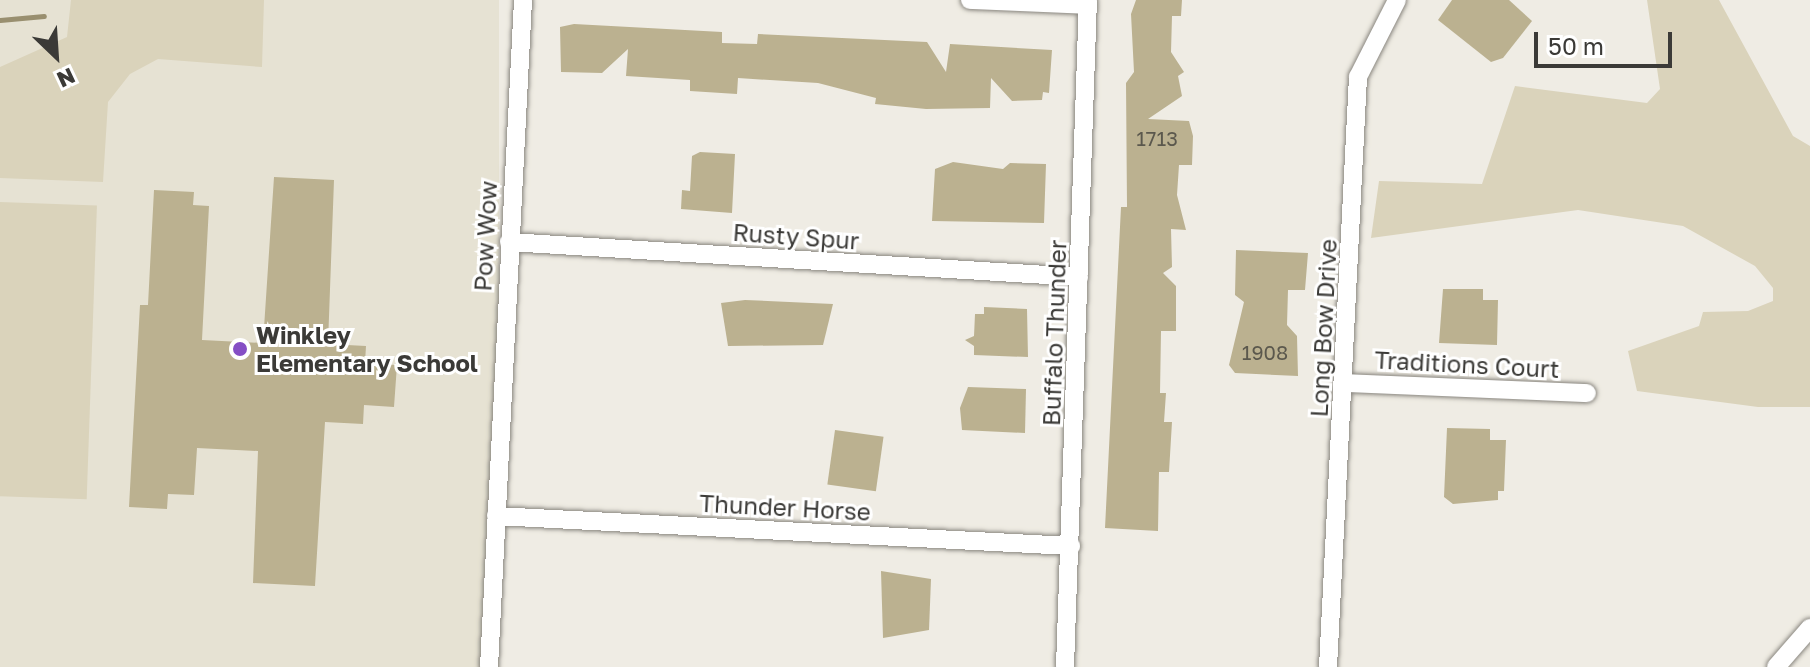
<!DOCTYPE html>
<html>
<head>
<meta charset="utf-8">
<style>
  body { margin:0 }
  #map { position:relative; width:1810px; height:667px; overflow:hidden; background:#efece4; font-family:"Golos Text",sans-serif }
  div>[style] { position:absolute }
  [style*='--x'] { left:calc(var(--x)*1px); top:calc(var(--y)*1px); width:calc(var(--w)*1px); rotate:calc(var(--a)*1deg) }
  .built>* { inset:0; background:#e6e2d3; transform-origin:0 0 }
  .green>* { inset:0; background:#dad3bb; transform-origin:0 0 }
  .stream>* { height:5px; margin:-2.5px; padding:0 2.5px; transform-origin:2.5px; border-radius:2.5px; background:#998f6f }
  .building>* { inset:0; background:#bbb190; transform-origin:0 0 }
  .roads { filter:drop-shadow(0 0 2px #89867f) drop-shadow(0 0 2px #89867f) }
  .minor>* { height:18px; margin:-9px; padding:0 9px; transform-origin:9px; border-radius:9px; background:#fff }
  .dots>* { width:22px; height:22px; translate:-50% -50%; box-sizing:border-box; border:4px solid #fff; border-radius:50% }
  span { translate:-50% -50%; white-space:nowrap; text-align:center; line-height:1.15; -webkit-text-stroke:6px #fff; paint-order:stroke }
  .number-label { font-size:20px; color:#5b584d }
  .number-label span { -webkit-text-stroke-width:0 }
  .street-label { font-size:24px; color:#3b3a37 }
  .poi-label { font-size:24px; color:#3b3a37; font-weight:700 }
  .left { translate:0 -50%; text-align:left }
  .north { position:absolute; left:16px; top:16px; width:80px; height:80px; -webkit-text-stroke:6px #fff; paint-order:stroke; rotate:155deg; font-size:22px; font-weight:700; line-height:32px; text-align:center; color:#3b3a37 }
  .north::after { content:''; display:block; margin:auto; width:28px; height:36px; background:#3b3a37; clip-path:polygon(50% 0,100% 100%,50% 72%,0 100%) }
  .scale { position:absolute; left:1534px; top:32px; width:138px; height:36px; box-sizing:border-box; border:4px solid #3b3a37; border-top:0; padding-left:10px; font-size:24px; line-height:28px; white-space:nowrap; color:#3b3a37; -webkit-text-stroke:6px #fff; paint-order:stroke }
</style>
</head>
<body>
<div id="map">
  <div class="built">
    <i style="left:0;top:0;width:499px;height:667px"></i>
  </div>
  <div class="green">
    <i style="clip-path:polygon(71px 0,264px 0,262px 67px,158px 59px,130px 74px,108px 102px,103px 182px,0 178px,0 67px,67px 37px)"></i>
    <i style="clip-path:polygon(1647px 0,1719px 0,1793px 136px,1810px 146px,1810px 407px,1758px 407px,1637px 391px,1628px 351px,1699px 326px,1703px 312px,1748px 311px,1773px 301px,1773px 288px,1755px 266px,1683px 226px,1578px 210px,1371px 238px,1379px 181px,1482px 184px,1515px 86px,1647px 103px,1660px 89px)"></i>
    <i style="left:0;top:202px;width:97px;height:294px;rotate:2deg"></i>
  </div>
  <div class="stream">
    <i style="--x:0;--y:20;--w:44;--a:-5.2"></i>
  </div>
  <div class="building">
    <i style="clip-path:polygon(1136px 0,1182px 0,1181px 16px,1172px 16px,1171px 52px,1184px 72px,1178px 76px,1182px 96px,1148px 119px,1189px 121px,1193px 136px,1192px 165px,1179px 165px,1177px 195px,1186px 230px,1171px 229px,1172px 267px,1163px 273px,1176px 286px,1176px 331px,1161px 331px,1160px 393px,1166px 393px,1164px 422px,1172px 422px,1169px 472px,1159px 472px,1158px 531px,1105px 528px,1121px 207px,1127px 207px,1126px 83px,1134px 72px,1131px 14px)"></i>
    <i style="clip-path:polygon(1452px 0,1509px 0,1532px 21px,1503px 58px,1491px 62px,1438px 20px)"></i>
    <i style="clip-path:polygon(574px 24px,722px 32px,722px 43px,757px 44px,758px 34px,927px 42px,946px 72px,950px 44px,1052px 50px,1049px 93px,1043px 92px,1042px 100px,1012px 101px,991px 78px,990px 108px,926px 109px,875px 104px,876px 98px,818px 83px,738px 78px,737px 94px,690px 91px,690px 80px,626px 76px,628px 49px,602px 73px,561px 72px,560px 27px)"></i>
    <i style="clip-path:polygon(700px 152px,735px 154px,732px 213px,681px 209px,682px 190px,690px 191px,692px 156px)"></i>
    <i style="clip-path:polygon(953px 162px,1003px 169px,1010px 163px,1046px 164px,1044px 223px,932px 221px,935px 169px)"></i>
    <i style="clip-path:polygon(274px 177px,334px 180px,328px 344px,366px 346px,365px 363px,397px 365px,394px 407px,364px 405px,363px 424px,325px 422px,315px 586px,253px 583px,258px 451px,197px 448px,194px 495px,168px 494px,167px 509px,129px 507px,140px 305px,148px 305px,154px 190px,194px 192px,193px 205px,209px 206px,202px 340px,263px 343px)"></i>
    <i style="clip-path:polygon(1236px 250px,1308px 253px,1305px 290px,1288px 290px,1287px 325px,1297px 336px,1298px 376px,1235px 373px,1229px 365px,1244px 302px,1235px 295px)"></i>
    <i style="clip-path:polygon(1443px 289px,1483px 289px,1483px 300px,1498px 300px,1497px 345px,1439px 343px)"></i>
    <i style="clip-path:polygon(745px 300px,833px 304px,823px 345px,728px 346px,721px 303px)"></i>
    <i style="clip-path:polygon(984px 307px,1027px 309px,1028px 357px,974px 355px,974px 346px,965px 340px,974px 336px,975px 314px,984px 314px)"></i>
    <i style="clip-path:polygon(968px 387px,1026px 389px,1025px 433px,962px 430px,960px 408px)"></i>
    <i style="clip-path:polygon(1447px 428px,1490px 429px,1490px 440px,1506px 440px,1504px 491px,1498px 491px,1498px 500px,1453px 504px,1444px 497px)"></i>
    <i style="left:835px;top:430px;width:49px;height:55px;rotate:8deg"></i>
    <i style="clip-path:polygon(881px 571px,931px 579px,929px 630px,883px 638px)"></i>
  </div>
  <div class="roads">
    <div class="minor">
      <i style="--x:970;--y:0;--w:118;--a:2.4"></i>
      <i style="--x:509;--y:242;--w:571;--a:3.51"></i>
      <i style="--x:1345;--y:383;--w:242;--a:2.4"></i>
      <i style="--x:496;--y:516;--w:576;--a:2.99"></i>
      <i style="--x:489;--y:667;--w:668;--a:-87.08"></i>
      <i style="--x:1065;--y:667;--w:667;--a:-88.03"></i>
      <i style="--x:1328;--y:667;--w:591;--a:-87.09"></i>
      <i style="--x:1358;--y:77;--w:86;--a:-63.1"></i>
      <i style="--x:1776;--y:667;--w:52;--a:-48.9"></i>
    </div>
  </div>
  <div class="dots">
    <i style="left:240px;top:349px;background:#854ec5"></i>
  </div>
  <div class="number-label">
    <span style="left:1157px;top:138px">1713</span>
    <span style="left:1265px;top:352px">1908</span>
  </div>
  <div class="street-label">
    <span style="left:485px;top:236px;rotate:-87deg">Pow Wow</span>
    <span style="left:796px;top:236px;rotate:4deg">Rusty Spur</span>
    <span style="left:1323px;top:328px;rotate:-87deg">Long Bow Drive</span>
    <span style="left:1054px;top:333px;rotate:-88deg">Buffalo Thunder</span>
    <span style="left:1467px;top:364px;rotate:3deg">Traditions Court</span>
    <span style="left:785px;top:507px;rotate:3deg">Thunder Horse</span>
  </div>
  <div class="poi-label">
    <span class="left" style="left:256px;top:349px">Winkley<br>Elementary School</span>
  </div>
  <div class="north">N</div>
  <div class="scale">50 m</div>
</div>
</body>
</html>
